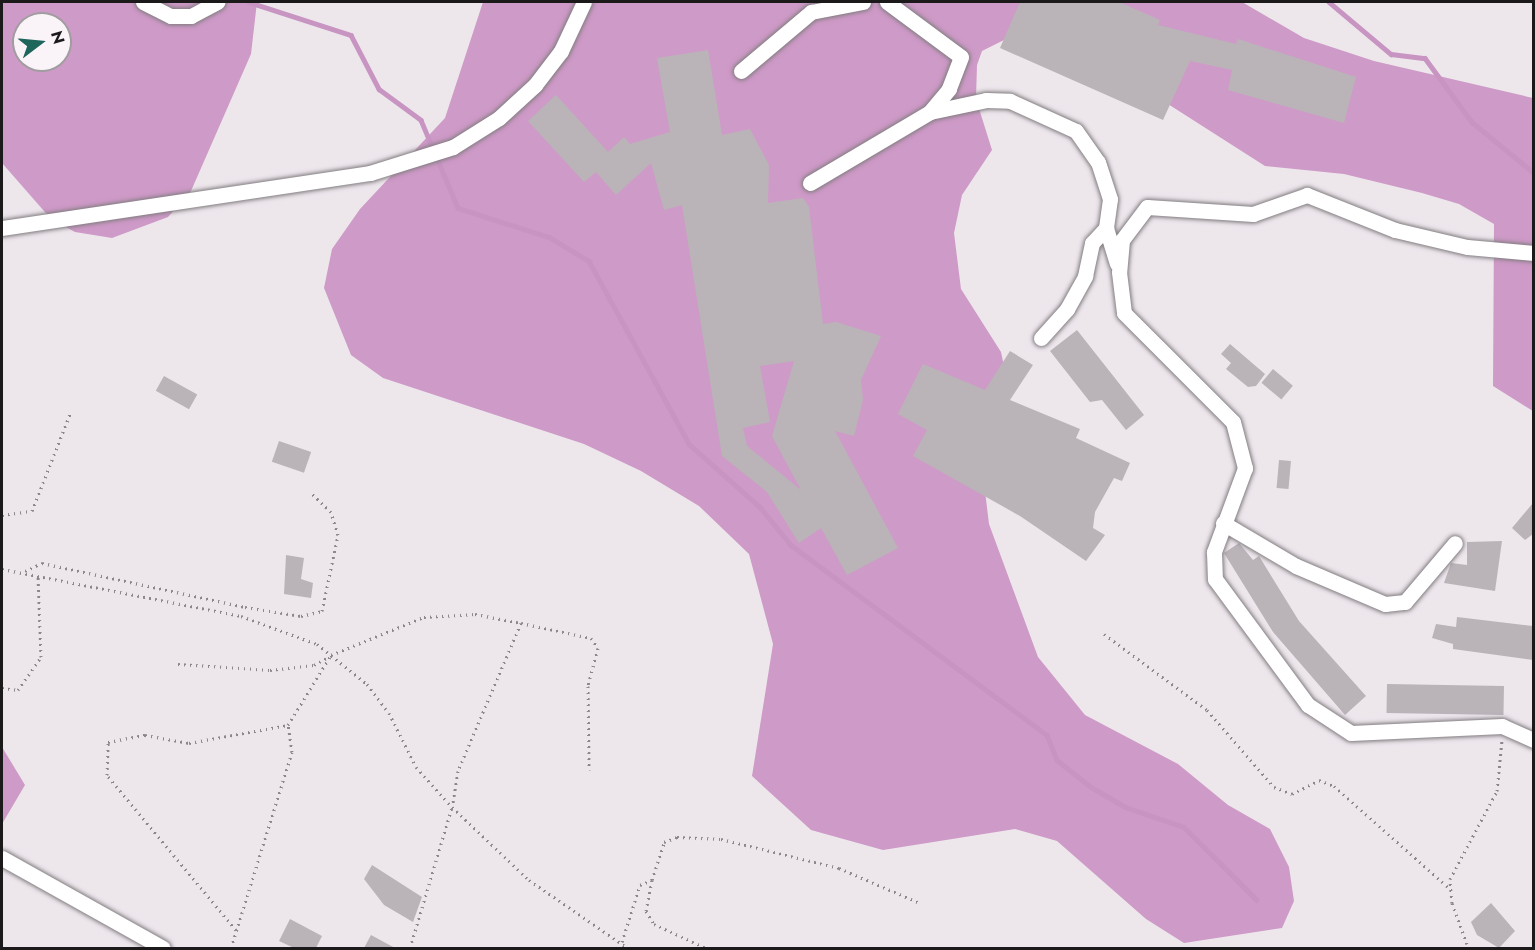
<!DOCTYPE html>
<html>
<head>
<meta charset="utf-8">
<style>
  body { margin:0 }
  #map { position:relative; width:1535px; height:950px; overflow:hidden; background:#ede7ec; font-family:Jost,sans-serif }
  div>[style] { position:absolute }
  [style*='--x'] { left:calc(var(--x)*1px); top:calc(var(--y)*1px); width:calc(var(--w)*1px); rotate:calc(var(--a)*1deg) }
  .forest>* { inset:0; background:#ce9ac7 }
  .stream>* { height:4.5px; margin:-2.25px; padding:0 2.25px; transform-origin:2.25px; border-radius:2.25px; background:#c894c2 }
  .building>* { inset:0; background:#bab4b9; transform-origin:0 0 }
  .path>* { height:3px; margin-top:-1.5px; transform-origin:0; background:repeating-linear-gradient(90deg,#8b878a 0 1.5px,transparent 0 6px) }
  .roads { filter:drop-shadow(0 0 2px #827d81) drop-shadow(0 0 2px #827d81) }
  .minor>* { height:15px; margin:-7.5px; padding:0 7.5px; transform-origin:7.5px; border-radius:7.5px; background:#fff }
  span { translate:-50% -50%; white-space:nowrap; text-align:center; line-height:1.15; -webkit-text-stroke:4.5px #faf4f9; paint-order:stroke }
  .frame { position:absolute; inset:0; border:3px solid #1c191b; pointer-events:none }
  .north { position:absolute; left:12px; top:12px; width:60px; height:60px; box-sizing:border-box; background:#faf4f9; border:2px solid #a19ca0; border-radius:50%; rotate:74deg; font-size:16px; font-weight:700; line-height:24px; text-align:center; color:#1c191b }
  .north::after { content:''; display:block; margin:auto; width:21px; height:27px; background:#1e665b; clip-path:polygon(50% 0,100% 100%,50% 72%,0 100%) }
</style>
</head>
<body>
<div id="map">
  <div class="forest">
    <i style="clip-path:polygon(evenodd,2px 2px,257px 2px,251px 54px,191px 191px,168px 217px,112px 238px,75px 232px,51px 219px,2px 163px,2px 2px,24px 24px,60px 24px,60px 60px,24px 60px,24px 24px)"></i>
    <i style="clip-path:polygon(483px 2px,1242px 2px,1304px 38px,1374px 61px,1533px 98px,1533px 411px,1493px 386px,1494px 224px,1459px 204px,1422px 193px,1344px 174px,1265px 166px,1146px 90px,1004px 40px,982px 51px,977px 65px,976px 99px,992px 150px,962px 195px,954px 233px,961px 289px,1001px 352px,1007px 380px,982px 466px,989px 524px,1038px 657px,1085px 715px,1178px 764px,1228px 805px,1270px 829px,1289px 867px,1294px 901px,1282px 928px,1184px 943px,1146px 919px,1057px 841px,1015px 829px,883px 850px,811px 830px,752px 776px,773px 644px,749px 554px,699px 506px,641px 471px,584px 444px,383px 378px,351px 355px,324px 288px,332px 249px,360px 209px,445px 118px)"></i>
    <i style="clip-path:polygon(2px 747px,25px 785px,2px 824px)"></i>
  </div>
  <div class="stream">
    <i style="--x:249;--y:2;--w:107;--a:17.9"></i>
    <i style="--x:351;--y:35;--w:61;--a:62.6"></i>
    <i style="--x:379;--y:89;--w:52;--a:36.4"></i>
    <i style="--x:421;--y:120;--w:95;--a:67.2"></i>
    <i style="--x:458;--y:208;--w:96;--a:17.7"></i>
    <i style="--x:549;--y:237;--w:47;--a:31"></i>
    <i style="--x:589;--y:261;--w:209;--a:61.3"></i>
    <i style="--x:689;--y:444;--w:95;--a:41.6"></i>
    <i style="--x:760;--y:507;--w:49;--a:50.8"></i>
    <i style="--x:791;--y:545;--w:319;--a:36.6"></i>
    <i style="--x:1047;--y:735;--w:27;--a:68"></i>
    <i style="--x:1057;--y:760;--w:43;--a:38.5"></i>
    <i style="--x:1091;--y:787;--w:39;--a:30"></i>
    <i style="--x:1125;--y:807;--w:62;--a:18.7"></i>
    <i style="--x:1184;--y:827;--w:103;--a:45"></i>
    <i style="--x:1329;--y:2;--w:81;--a:40"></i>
    <i style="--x:1391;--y:54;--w:34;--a:7"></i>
    <i style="--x:1425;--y:58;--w:79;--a:53.7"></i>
    <i style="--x:1472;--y:122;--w:80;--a:39.4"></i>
  </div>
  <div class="building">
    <i style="clip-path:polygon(1020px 2px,1119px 2px,1160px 20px,1158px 25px,1236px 44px,1238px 39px,1356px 77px,1344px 123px,1228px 90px,1232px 70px,1190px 61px,1163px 120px,1000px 48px)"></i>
    <i style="clip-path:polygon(evenodd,708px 50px,722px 135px,750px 129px,769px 165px,768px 203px,803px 198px,809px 207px,823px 324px,836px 322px,881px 336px,861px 380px,863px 400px,854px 436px,835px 431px,898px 548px,847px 575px,821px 528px,799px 543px,767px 492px,722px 456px,682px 205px,664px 210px,651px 163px,616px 195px,596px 172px,584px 182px,528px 121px,556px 95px,608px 152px,624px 137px,630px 144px,670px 132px,657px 58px,708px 50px,794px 361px,772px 436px,801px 490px,747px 446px,743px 428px,770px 422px,760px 366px,794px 361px)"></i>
    <i style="clip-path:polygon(1077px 330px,1144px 415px,1126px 430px,1102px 400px,1090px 402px,1050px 351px)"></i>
    <i style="clip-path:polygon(1230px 344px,1265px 374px,1256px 386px,1248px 387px,1226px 369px,1231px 363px,1221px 354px)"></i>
    <i style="clip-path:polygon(1010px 351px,1033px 365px,1010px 400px,1080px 429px,1076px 438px,1130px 463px,1122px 481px,1114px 478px,1095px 512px,1093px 528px,1105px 535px,1086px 561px,1020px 516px,913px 456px,927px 430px,898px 414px,923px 364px,985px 390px)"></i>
    <i style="left:1273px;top:369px;width:26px;height:18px;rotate:40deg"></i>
    <i style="left:164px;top:376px;width:38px;height:17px;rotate:29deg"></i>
    <i style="left:279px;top:441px;width:34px;height:22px;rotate:19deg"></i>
    <i style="left:1279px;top:460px;width:12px;height:28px;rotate:5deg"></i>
    <i style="clip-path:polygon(1533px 503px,1533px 534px,1525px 540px,1512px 528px)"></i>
    <i style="clip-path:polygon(1502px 541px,1495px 591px,1444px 583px,1451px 563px,1467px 565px,1467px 542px)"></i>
    <i style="clip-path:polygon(1239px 543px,1253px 560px,1259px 556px,1299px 621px,1366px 696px,1345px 715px,1273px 632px,1224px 553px)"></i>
    <i style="clip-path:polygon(286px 555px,304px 558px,301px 579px,313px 583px,311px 598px,284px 594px)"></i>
    <i style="clip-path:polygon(1457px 617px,1533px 626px,1533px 660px,1453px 649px,1453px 644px,1432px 638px,1436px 624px,1456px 627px)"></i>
    <i style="left:1387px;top:684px;width:117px;height:29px;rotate:1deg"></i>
    <i style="clip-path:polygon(372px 865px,422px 897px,413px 922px,384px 905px,364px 879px)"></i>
    <i style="clip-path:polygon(1491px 903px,1515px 931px,1499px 948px,1477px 935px,1471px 922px)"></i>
    <i style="clip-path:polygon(290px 919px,322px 936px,316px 948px,294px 948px,279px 941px)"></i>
    <i style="clip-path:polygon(371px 935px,395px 948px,364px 948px)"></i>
  </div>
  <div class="path">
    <i style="--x:2;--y:515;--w:30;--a:-8"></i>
    <i style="--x:32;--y:511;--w:104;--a:-68.6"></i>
    <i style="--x:2;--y:569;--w:244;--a:11.1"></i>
    <i style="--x:241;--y:616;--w:81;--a:20.2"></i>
    <i style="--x:317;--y:644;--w:64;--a:38.7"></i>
    <i style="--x:367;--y:684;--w:36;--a:53"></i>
    <i style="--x:389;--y:713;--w:60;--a:63.4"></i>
    <i style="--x:416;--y:767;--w:54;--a:48"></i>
    <i style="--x:25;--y:571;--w:19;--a:-25"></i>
    <i style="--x:42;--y:563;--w:208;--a:12.2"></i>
    <i style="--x:245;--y:607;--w:57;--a:9.1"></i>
    <i style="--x:301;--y:616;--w:22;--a:-13"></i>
    <i style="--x:322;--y:611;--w:78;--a:-78.1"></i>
    <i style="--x:338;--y:535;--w:24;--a:-107"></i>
    <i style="--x:331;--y:512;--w:28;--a:-136"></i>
    <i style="--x:521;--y:623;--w:72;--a:12.1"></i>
    <i style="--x:591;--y:638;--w:12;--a:55"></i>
    <i style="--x:598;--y:648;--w:39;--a:105"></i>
    <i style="--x:588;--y:686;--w:84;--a:89.3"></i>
    <i style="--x:1104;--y:634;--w:128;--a:36.4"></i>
    <i style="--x:1207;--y:710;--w:102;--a:49"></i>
    <i style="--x:1274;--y:787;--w:19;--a:21"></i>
    <i style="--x:1292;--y:794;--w:30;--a:-27"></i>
    <i style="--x:1319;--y:780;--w:16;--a:22"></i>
    <i style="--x:1334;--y:786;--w:157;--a:41.6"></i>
    <i style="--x:178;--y:664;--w:92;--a:3.7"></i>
    <i style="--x:270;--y:670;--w:44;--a:-6.5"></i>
    <i style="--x:314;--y:665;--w:18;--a:-29"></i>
    <i style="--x:2;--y:688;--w:16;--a:7"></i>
    <i style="--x:18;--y:690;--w:40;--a:-55.1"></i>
    <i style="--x:41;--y:657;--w:81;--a:-92.1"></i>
    <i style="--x:652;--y:880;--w:40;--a:-72"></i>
    <i style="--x:664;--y:842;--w:14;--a:-21"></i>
    <i style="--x:677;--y:837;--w:44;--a:2.6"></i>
    <i style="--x:721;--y:839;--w:122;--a:13.8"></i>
    <i style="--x:839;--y:868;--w:86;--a:23.3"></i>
    <i style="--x:236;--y:930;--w:202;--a:-129.8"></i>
    <i style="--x:107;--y:775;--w:33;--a:-88"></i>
    <i style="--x:108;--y:742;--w:38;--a:-11"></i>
    <i style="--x:145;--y:735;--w:45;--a:10.3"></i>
    <i style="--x:189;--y:743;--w:101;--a:-10.3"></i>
    <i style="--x:622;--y:942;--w:60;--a:-72.5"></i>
    <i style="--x:640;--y:885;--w:13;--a:-23"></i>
    <i style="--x:652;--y:880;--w:32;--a:101"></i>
    <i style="--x:646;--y:911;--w:15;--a:58"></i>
    <i style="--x:654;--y:924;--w:57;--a:24.8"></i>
    <i style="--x:1467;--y:944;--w:44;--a:-110.1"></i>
    <i style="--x:1452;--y:903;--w:24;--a:-95"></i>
    <i style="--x:1450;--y:879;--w:100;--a:-61.9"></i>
    <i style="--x:1497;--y:791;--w:51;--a:-84.4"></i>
    <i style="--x:231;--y:948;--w:205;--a:-72.7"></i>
    <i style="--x:292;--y:752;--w:27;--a:-98"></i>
    <i style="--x:288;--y:725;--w:82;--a:-58.4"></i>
    <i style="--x:331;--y:655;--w:100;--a:-22.2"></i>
    <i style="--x:424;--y:617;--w:51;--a:-3.4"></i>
    <i style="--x:475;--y:614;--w:47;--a:11.1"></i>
    <i style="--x:521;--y:623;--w:161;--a:113.1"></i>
    <i style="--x:458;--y:771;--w:36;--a:99"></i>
    <i style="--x:410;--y:948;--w:147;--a:-73.4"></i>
    <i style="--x:452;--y:807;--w:106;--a:43.5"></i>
    <i style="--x:529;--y:880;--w:120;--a:34.5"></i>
  </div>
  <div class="roads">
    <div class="minor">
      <i style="--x:143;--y:2;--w:31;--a:27"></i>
      <i style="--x:171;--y:16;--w:20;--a:0"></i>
      <i style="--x:191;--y:16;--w:30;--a:-28"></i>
      <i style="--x:887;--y:2;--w:92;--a:36.6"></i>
      <i style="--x:961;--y:57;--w:34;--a:111"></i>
      <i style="--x:949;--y:89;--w:30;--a:130"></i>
      <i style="--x:741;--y:71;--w:92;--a:-40.1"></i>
      <i style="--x:811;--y:12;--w:53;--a:-10.9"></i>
      <i style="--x:810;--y:183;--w:139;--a:-30.6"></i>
      <i style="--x:930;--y:112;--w:57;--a:-12.1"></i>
      <i style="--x:986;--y:100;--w:24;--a:2"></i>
      <i style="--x:1010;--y:101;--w:72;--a:24.4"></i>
      <i style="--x:1076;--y:131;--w:38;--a:55"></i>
      <i style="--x:1098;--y:162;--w:39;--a:72"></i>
      <i style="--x:1110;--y:199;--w:29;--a:98"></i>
      <i style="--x:1106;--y:228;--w:37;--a:73"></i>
      <i style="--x:2;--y:228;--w:372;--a:-8.5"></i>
      <i style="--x:370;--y:173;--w:87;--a:-17.4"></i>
      <i style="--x:453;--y:147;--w:54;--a:-32.2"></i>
      <i style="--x:499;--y:118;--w:49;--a:-42.5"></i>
      <i style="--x:535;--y:85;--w:43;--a:-52.6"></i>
      <i style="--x:561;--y:51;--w:54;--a:-64.9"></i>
      <i style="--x:1534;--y:253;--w:67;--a:-174.9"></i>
      <i style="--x:1467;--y:247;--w:74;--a:-166.7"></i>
      <i style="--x:1395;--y:230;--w:95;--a:-158.3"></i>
      <i style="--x:1307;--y:195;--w:57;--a:160.6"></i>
      <i style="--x:1253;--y:214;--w:106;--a:-176.2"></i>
      <i style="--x:1147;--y:207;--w:41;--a:127.1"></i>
      <i style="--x:1122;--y:240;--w:32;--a:95"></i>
      <i style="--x:1119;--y:272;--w:41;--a:83"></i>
      <i style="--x:1124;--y:313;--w:154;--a:45"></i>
      <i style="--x:1233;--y:422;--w:48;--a:75.4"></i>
      <i style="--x:1245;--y:468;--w:90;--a:110.3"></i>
      <i style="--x:1214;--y:552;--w:27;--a:88"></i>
      <i style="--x:1215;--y:579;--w:157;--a:53.6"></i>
      <i style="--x:1308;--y:705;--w:51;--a:33.1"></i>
      <i style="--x:1351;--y:733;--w:151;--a:-2.7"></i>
      <i style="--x:1502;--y:726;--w:35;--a:24"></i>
      <i style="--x:1041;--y:338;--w:39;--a:-48"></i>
      <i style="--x:1067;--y:309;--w:38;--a:-61"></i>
      <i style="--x:1085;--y:276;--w:34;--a:-78"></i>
      <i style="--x:1092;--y:243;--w:21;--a:-47"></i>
      <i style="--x:1223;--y:523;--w:85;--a:30.5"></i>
      <i style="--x:1296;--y:566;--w:97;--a:23.1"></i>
      <i style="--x:1385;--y:604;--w:20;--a:-6"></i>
      <i style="--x:1405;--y:602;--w:77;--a:-49.7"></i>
      <i style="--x:2;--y:858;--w:184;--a:29.2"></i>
    </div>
  </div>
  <div class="frame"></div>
  <div class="north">N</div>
</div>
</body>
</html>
